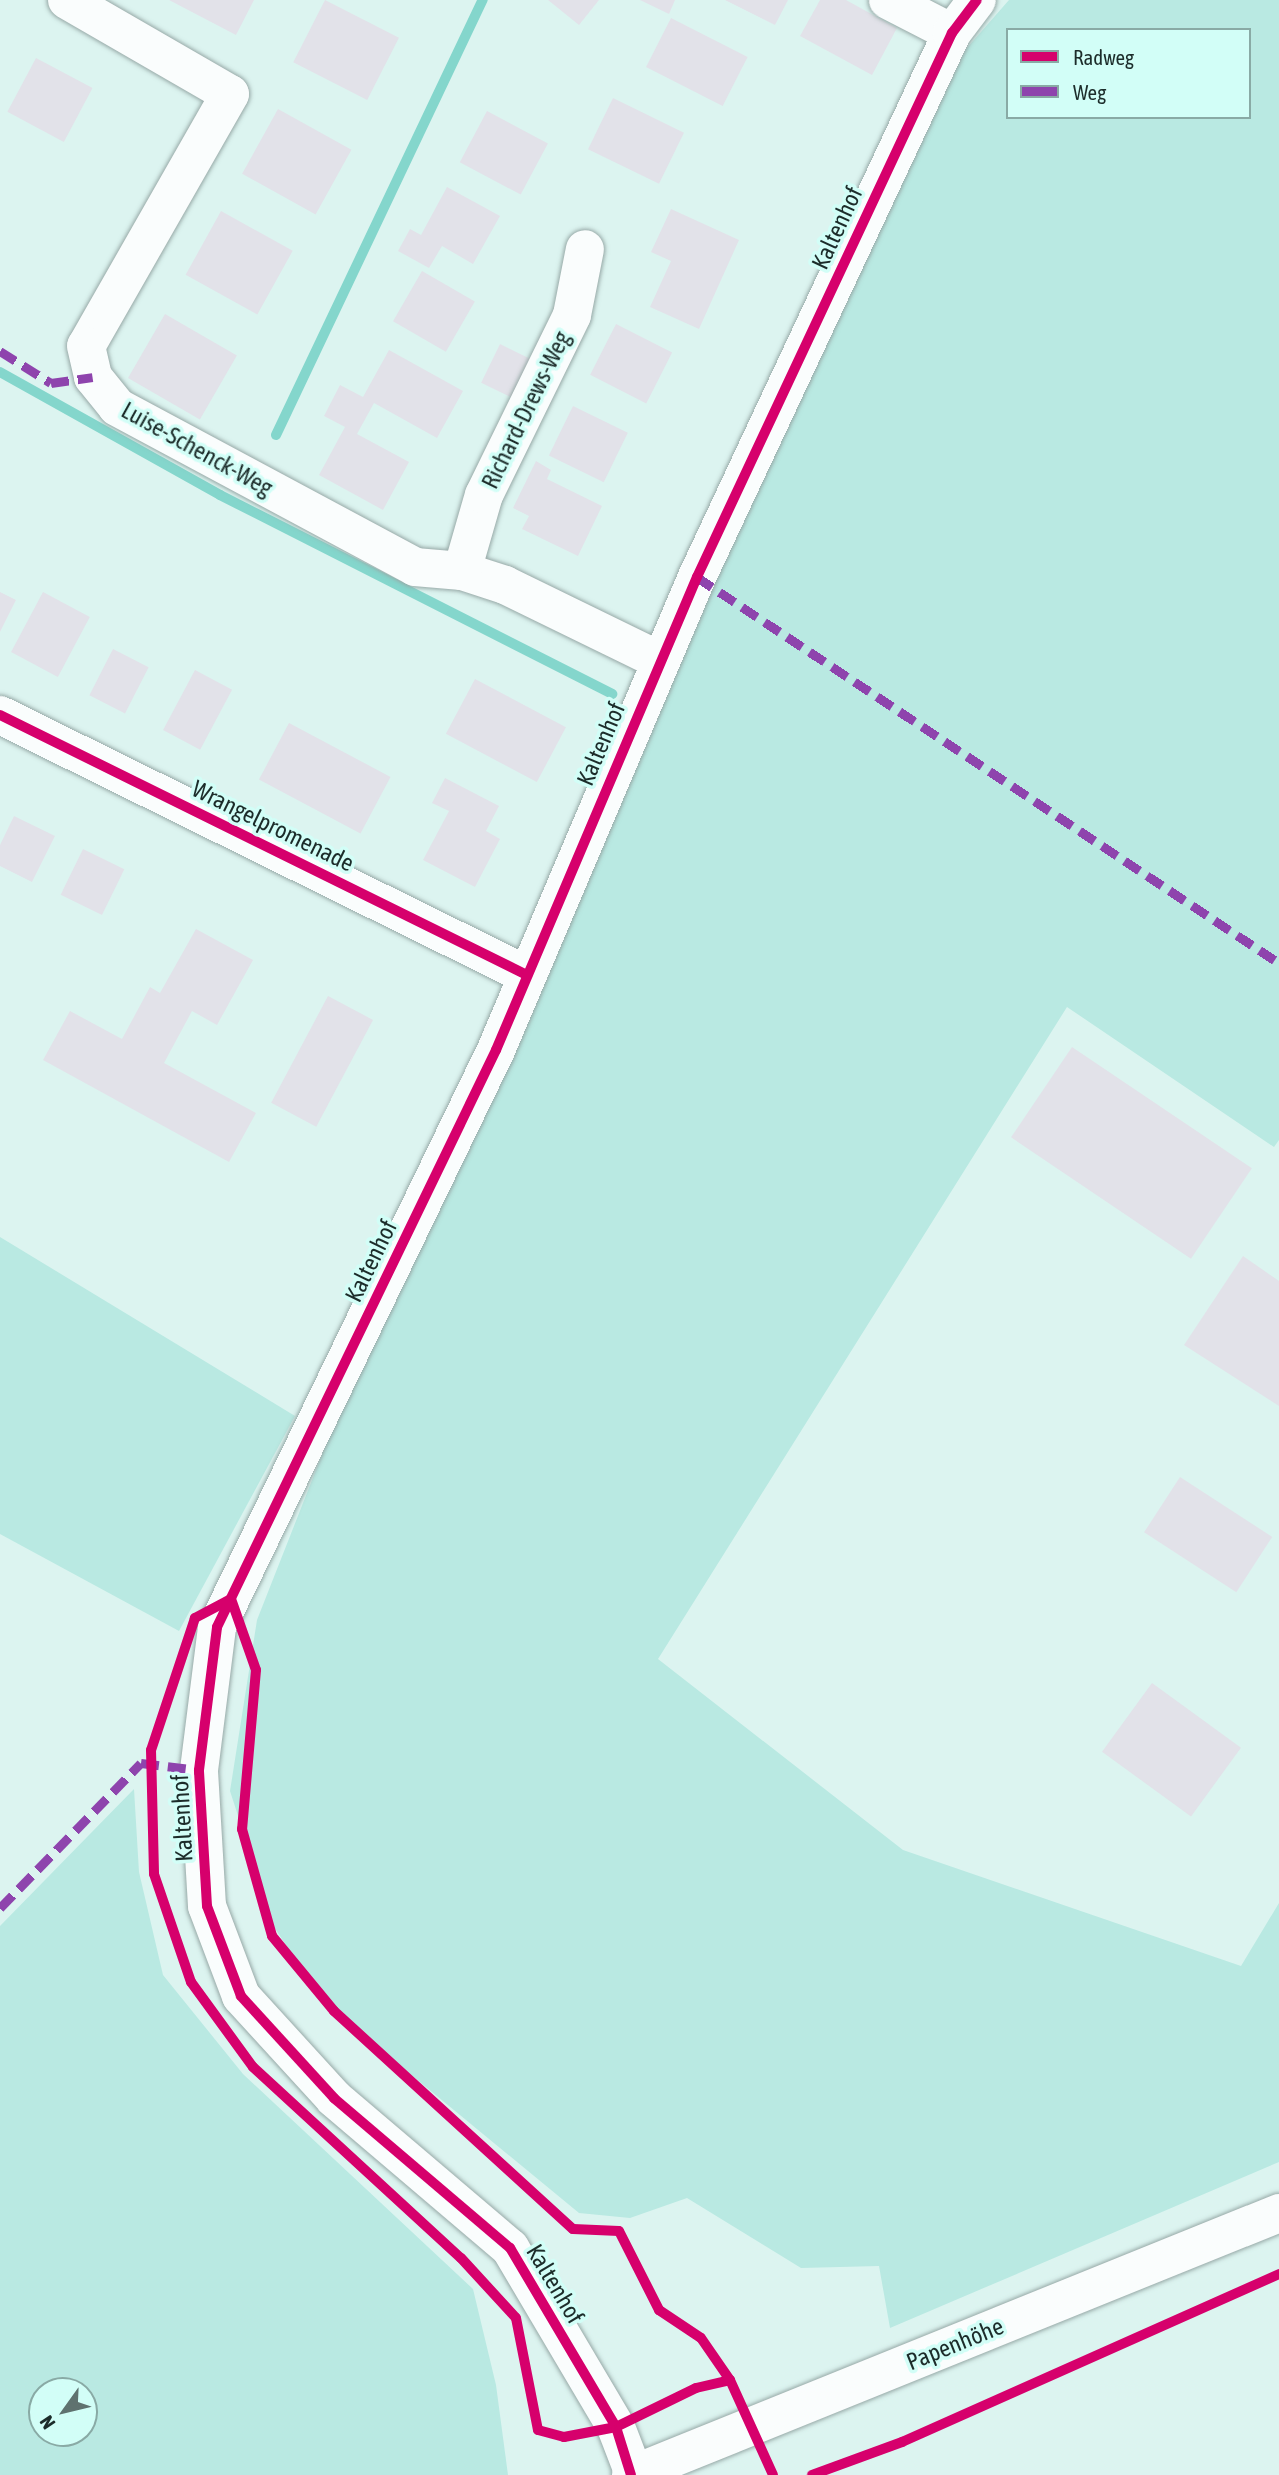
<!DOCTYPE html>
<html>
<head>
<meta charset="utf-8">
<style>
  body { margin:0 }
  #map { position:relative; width:1279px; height:2475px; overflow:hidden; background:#dcf4f0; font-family:"Asap Condensed",sans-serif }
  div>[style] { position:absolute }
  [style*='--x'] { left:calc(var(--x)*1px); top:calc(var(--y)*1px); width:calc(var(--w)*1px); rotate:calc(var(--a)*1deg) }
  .green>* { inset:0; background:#b9e9e2 }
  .stream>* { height:10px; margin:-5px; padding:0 5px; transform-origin:5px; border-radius:5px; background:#84d6cc }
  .building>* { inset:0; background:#e2e2e9; transform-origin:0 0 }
  .roads { filter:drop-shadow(0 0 2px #97a9a7) drop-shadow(0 0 2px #97a9a7) }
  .minor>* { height:38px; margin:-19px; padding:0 19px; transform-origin:19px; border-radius:19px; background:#fafdfd }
  .major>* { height:38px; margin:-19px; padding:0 19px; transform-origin:19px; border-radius:19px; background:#fafdfd }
  .quiet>* { height:9px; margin-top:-4.5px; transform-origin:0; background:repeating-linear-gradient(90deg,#8e44ad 0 18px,transparent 0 27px) }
  .cycleway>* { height:10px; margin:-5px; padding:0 5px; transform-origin:5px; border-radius:5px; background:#d6006c }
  span { translate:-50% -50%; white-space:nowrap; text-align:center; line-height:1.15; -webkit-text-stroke:7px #d2fef7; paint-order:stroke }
  .street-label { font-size:24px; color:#1c2c2a }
  .legend { position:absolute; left:1006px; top:28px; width:245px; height:91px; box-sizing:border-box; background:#d2fef7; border:2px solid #89aaa5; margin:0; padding:9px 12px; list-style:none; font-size:21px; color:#1c2c2a }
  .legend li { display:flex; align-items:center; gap:14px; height:35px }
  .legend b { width:35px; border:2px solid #89aaa5 }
  .north { position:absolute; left:28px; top:2377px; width:70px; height:70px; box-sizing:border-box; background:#d2fef7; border:2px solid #89aaa5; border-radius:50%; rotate:236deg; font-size:19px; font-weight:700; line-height:28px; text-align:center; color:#1c2c2a }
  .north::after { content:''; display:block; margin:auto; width:24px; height:32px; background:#5f726f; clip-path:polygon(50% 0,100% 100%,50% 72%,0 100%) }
</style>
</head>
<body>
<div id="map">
  <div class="green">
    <i style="clip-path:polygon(evenodd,1009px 0,1279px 0,1279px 1140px,1274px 1147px,1067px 1007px,658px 1659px,903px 1850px,1241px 1966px,1279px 1903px,1279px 2162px,890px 2328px,879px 2266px,801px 2268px,687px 2198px,630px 2218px,579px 2213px,324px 2003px,274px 1927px,230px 1791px,257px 1620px,329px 1437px,723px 562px,966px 49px,1009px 0,1008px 30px,1249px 30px,1249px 117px,1008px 117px,1008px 30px)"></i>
    <i style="clip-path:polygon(0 1237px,295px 1416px,179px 1631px,0 1534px)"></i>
    <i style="clip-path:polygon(evenodd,134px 1789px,139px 1872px,163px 1975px,243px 2074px,473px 2289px,496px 2385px,508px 2475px,0 2475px,0 1926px,134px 1789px,42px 2391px,84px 2391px,84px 2433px,42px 2433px,42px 2391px)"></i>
  </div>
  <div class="stream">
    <i style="--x:0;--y:372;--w:252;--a:29.2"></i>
    <i style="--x:220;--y:495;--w:440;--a:26.9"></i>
    <i style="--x:276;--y:435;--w:482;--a:-64.6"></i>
  </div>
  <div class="building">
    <i style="clip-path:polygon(169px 0,254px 0,236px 35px)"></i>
    <i style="left:325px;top:0;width:83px;height:70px;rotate:27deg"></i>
    <i style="clip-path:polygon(548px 0,599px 0,579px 25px)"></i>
    <i style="clip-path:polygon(640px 0,675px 0,669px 14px)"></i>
    <i style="clip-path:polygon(725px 0,788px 0,775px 25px)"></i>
    <i style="clip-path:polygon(820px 0,846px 0,897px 28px,872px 75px,800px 36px)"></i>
    <i style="left:671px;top:18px;width:86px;height:55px;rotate:27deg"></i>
    <i style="left:36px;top:58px;width:64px;height:61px;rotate:28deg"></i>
    <i style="left:613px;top:98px;width:79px;height:57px;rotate:26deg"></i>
    <i style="left:278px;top:109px;width:84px;height:74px;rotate:29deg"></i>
    <i style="left:487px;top:111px;width:69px;height:58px;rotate:28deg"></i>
    <i style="clip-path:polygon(447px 187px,500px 216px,473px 264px,442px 246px,429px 268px,398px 251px,410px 229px,421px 235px)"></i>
    <i style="clip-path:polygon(671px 209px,739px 240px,699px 329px,650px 307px,671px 261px,651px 252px)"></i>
    <i style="left:221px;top:211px;width:82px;height:73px;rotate:29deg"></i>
    <i style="left:422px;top:271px;width:61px;height:58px;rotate:30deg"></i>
    <i style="left:165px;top:314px;width:83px;height:74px;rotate:30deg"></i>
    <i style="left:616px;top:324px;width:63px;height:57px;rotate:27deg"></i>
    <i style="left:500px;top:344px;width:34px;height:43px;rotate:26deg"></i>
    <i style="clip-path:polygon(389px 350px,463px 391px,437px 438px,374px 403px,357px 434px,409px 462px,383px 510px,319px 475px,345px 427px,324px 416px,340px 385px,363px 397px)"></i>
    <i style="left:573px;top:406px;width:61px;height:55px;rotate:26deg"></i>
    <i style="clip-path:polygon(536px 461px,551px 470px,547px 479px,602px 506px,578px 556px,522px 529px,529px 516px,513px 508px)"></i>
    <i style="clip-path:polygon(0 592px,16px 600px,0 632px)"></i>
    <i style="left:43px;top:592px;width:53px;height:68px;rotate:28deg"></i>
    <i style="left:113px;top:649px;width:40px;height:52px;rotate:27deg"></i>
    <i style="left:195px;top:670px;width:42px;height:68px;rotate:28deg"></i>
    <i style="left:475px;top:679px;width:103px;height:62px;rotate:28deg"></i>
    <i style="left:289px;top:723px;width:115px;height:64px;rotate:28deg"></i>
    <i style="clip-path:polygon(445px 778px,499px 806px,486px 831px,500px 839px,475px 887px,423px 860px,449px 811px,432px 803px)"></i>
    <i style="clip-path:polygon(14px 816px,55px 836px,32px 882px,0 866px,0 845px)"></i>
    <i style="left:83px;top:849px;width:46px;height:51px;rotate:26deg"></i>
    <i style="clip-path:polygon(196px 929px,253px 960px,217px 1025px,192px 1011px,164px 1063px,256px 1113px,229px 1162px,43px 1060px,70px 1011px,122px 1039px,150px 987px,160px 993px)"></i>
    <i style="left:328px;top:996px;width:51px;height:121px;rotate:28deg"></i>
    <i style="left:1072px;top:1047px;width:217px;height:109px;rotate:34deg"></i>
    <i style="clip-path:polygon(1243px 1256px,1279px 1281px,1279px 1406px,1184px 1345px)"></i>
    <i style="left:1180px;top:1477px;width:110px;height:66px;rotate:33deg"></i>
    <i style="left:1152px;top:1683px;width:110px;height:85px;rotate:36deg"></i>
  </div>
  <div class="roads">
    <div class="minor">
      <i style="--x:67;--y:0;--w:188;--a:30"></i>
      <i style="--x:230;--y:94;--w:290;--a:119.7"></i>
      <i style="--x:86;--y:346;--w:32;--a:77"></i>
      <i style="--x:93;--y:377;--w:38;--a:51"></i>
      <i style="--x:117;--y:407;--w:338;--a:28.2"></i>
      <i style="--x:415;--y:567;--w:47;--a:4.9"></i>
      <i style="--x:462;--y:571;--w:45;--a:18"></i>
      <i style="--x:505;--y:585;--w:171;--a:26"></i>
      <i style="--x:888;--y:0;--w:72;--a:27.3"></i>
      <i style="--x:462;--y:571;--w:79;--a:-73.9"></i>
      <i style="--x:484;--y:495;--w:200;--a:-63.9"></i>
      <i style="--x:572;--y:315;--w:67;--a:-78.9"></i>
      <i style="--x:0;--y:715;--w:588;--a:26.26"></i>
      <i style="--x:634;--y:2474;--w:50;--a:-111"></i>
      <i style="--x:616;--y:2427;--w:208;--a:-120.6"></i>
      <i style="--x:510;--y:2248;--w:231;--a:-139.6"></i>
      <i style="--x:334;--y:2098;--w:138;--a:-132.4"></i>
      <i style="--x:241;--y:1996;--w:96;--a:-110.7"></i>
      <i style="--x:207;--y:1906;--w:136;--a:-93.4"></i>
      <i style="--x:199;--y:1770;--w:144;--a:-82.8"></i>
      <i style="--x:217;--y:1627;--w:641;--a:-64.19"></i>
      <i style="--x:496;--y:1050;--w:514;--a:-66.98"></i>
      <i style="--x:697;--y:577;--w:601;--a:-64.89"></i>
      <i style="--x:952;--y:33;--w:41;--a:-52.9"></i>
    </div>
    <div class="major">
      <i style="--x:631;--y:2475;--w:699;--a:-22.01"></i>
    </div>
  </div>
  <div class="quiet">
    <i style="--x:0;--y:351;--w:60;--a:32.1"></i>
    <i style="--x:51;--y:383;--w:42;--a:-8.1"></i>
    <i style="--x:697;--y:577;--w:698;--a:33.55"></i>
    <i style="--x:0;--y:1908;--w:202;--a:-45.8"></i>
    <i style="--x:141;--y:1763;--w:58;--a:6.9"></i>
  </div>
  <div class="cycleway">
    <i style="--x:0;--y:715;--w:588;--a:26.26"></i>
    <i style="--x:231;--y:1599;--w:41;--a:152.2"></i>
    <i style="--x:195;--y:1618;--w:139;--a:108.4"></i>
    <i style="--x:151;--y:1750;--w:124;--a:88.6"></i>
    <i style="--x:154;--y:1874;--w:114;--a:71.1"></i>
    <i style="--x:191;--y:1982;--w:105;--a:53.9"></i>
    <i style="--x:253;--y:2067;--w:282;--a:42.6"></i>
    <i style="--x:461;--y:2258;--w:81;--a:47.5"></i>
    <i style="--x:516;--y:2318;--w:114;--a:78.9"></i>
    <i style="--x:538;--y:2430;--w:27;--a:15"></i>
    <i style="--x:564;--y:2437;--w:53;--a:-10.9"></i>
    <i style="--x:616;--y:2427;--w:89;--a:-26"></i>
    <i style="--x:696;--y:2388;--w:35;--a:-13"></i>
    <i style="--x:231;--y:1599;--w:75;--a:70.6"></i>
    <i style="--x:256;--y:1670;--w:160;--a:95"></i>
    <i style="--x:242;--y:1829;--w:111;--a:74.3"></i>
    <i style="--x:272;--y:1936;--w:97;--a:50.4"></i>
    <i style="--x:334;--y:2011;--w:323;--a:42.4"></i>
    <i style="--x:573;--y:2229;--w:46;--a:2.5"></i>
    <i style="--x:619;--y:2231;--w:89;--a:63.1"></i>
    <i style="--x:659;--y:2310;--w:50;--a:33.7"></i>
    <i style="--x:701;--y:2338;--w:51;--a:55.4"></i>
    <i style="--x:730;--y:2380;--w:104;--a:65.6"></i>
    <i style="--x:631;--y:2475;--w:50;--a:-107.4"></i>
    <i style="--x:616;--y:2427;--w:208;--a:-120.6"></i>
    <i style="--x:510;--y:2248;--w:231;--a:-139.6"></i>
    <i style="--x:334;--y:2098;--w:138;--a:-132.4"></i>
    <i style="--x:241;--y:1996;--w:96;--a:-110.7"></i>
    <i style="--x:207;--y:1906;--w:136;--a:-93.4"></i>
    <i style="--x:199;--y:1770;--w:144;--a:-82.8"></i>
    <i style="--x:217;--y:1627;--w:641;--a:-64.19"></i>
    <i style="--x:496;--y:1050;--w:514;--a:-66.98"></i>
    <i style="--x:697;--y:577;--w:601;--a:-64.89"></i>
    <i style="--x:952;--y:33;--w:41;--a:-52.9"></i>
    <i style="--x:812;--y:2475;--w:96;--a:-20.1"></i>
    <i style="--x:902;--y:2442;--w:413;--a:-24"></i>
  </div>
  <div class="street-label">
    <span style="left:837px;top:228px;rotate:-65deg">Kaltenhof</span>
    <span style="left:526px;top:410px;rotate:-64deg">Richard-Drews-Weg</span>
    <span style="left:197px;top:449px;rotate:29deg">Luise-Schenck-Weg</span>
    <span style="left:601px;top:744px;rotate:-67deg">Kaltenhof</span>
    <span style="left:273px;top:826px;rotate:26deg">Wrangelpromenade</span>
    <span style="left:371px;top:1261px;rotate:-64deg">Kaltenhof</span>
    <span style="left:182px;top:1818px;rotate:-93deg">Kaltenhof</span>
    <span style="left:555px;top:2284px;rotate:59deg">Kaltenhof</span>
    <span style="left:955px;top:2344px;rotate:-22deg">Papenhöhe</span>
  </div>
  <ul class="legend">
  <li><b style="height:9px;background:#d6006c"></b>Radweg</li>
  <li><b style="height:9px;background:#8e44ad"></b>Weg</li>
  </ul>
  <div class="north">N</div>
</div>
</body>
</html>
